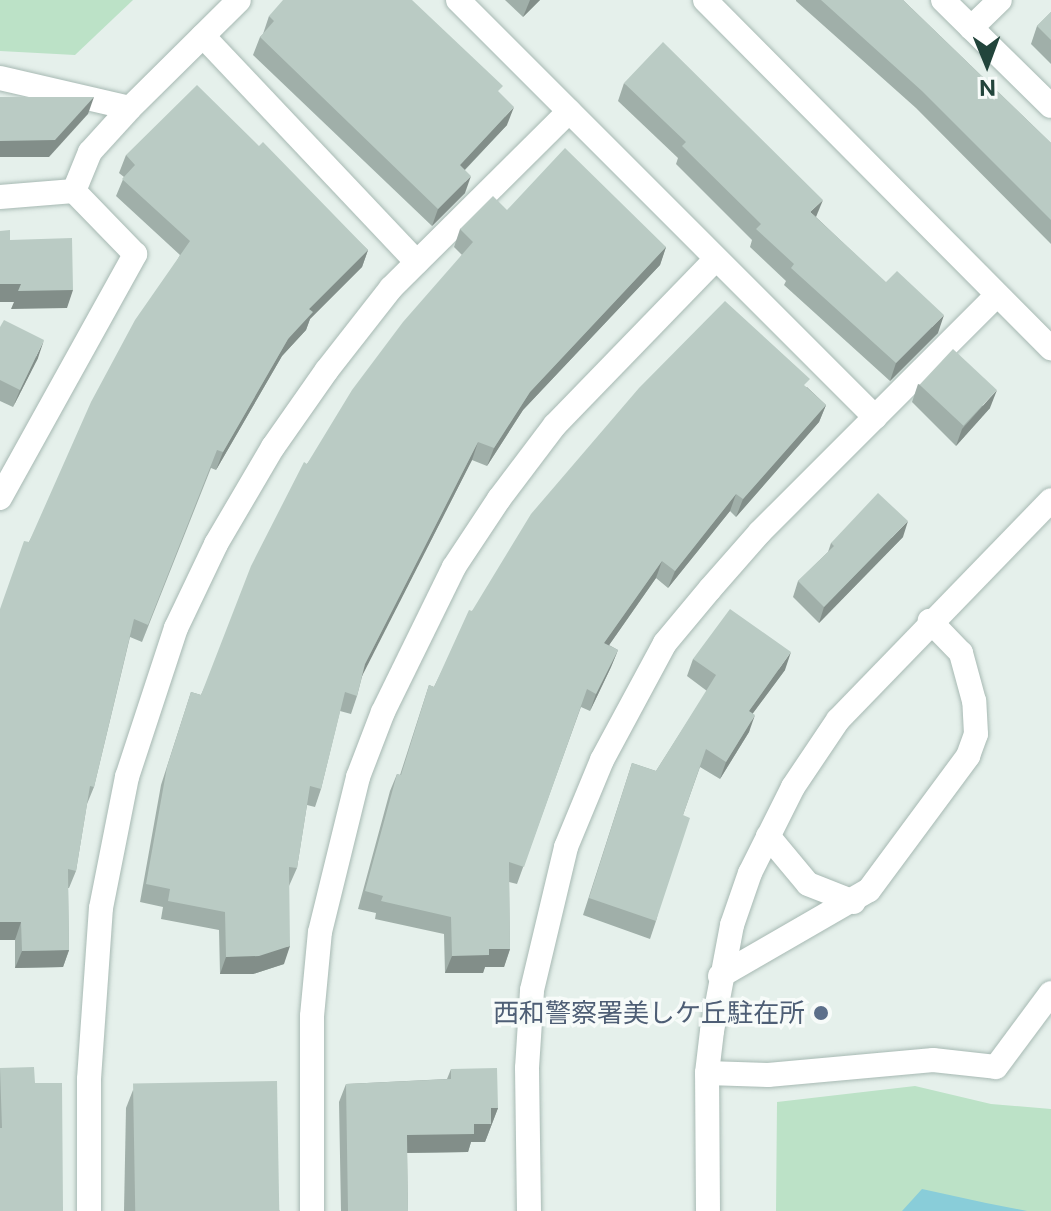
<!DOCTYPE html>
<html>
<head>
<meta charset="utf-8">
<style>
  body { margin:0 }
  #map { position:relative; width:1051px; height:1211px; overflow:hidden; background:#e5f0eb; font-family:"Public Sans","Noto Sans JP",sans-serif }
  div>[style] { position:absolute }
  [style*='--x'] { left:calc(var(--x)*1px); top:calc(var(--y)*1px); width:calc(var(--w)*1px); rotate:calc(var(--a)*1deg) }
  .green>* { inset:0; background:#bce2c7 }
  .water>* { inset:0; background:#89cdd9 }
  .roads { filter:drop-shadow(0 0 2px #a7b9b3) drop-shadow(0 0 2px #a7b9b3) }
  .minor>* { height:24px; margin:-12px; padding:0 12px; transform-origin:12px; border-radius:12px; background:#fff }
  .wall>* { inset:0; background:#a0afa9 }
  .shaded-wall>* { inset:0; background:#828e89 }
  .building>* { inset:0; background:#bacbc4; transform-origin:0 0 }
  .dots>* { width:22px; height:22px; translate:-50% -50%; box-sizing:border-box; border:4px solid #f7fbf9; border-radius:50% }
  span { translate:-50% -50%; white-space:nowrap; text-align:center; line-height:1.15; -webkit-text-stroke:7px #f7fbf9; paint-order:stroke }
  .service-label { font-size:26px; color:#4e5e75 }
  .right { translate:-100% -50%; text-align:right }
  .north { position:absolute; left:947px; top:24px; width:80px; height:80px; -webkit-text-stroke:6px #f7fbf9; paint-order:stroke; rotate:179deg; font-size:22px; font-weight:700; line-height:32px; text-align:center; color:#22443b }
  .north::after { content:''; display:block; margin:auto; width:28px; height:36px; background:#22443b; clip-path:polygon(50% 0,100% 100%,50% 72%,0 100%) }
</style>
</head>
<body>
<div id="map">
  <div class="green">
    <i style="clip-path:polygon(0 0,133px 0,75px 55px,0 51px)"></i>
    <i style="clip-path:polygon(915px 1086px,991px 1104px,1051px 1109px,1051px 1211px,776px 1211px,777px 1102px)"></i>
  </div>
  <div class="water">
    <i style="clip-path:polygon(922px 1189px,986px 1203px,1027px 1211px,902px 1211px)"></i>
  </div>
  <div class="roads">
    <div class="minor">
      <i style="--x:458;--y:0;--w:590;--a:45"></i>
      <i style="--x:705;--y:0;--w:491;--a:45.2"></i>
      <i style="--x:943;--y:0;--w:151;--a:44.5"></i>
      <i style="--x:971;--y:28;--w:40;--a:-44"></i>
      <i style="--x:203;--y:36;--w:311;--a:46.6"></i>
      <i style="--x:0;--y:78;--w:133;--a:13"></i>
      <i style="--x:130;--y:108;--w:153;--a:-44.7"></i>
      <i style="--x:0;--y:197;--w:74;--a:-4.6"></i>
      <i style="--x:74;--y:191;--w:42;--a:-67.7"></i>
      <i style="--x:90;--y:152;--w:59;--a:-47.7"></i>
      <i style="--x:0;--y:498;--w:279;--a:-61"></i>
      <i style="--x:135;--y:254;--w:88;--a:-134.1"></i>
      <i style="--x:768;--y:836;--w:62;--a:50.2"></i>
      <i style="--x:808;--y:884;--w:49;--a:21.4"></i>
      <i style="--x:720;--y:976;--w:172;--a:-30"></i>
      <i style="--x:869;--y:890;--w:167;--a:-53.5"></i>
      <i style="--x:968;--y:756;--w:23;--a:-70"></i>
      <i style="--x:976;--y:734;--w:33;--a:-93"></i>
      <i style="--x:974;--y:701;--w:50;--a:-105.2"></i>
      <i style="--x:961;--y:653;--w:45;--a:-134.1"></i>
      <i style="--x:707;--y:1073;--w:61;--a:1.9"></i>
      <i style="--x:768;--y:1075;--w:166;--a:-5.2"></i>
      <i style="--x:933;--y:1060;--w:63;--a:6.3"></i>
      <i style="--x:996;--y:1067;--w:92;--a:-53.4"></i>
      <i style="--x:89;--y:1211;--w:132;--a:-90"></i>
      <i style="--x:89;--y:1079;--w:171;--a:-86"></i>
      <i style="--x:101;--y:908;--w:134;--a:-78.8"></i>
      <i style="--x:127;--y:777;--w:157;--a:-71.8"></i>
      <i style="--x:176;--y:628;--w:93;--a:-64.5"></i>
      <i style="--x:216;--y:544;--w:113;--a:-59.6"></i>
      <i style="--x:273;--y:447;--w:94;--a:-55"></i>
      <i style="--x:327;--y:370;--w:104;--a:-52"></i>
      <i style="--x:391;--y:288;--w:251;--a:-44.8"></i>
      <i style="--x:312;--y:1211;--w:195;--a:-90"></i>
      <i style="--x:312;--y:1016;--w:84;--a:-84.6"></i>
      <i style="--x:320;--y:932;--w:160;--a:-76.2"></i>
      <i style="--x:358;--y:777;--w:70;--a:-69"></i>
      <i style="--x:383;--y:712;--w:161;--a:-63.9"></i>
      <i style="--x:454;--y:567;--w:82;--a:-56.5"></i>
      <i style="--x:499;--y:499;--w:93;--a:-52.9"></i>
      <i style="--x:555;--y:425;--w:231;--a:-45.9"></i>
      <i style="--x:529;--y:1211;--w:143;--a:-90.8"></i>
      <i style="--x:527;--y:1068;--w:78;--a:-86.3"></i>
      <i style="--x:532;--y:990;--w:147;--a:-76.6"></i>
      <i style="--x:566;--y:847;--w:94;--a:-67.5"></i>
      <i style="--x:602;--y:760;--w:133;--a:-61.7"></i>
      <i style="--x:665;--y:643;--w:70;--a:-50.2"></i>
      <i style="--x:710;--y:589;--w:76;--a:-48.7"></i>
      <i style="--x:760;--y:532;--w:335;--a:-45"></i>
      <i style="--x:708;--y:1211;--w:138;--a:-90.4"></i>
      <i style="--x:707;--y:1073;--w:42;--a:-83.2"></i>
      <i style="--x:712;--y:1031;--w:108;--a:-79.3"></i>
      <i style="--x:732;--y:925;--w:55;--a:-70.9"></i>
      <i style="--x:750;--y:873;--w:96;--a:-63.4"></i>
      <i style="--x:793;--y:787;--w:81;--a:-56.1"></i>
      <i style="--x:838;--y:720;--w:306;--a:-45.9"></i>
    </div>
  </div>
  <div class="wall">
    <i style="clip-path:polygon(505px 0,540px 0,523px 17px)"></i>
    <i style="clip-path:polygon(796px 0,903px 0,1051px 143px,1051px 244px,916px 108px,796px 1px)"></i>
    <i style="clip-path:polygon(1051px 12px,1051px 64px,1031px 44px,1037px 26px)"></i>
    <i style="clip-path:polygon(269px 16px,500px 94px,507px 125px,465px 170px,465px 193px,432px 226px,253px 55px,260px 37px,263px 34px)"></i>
    <i style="clip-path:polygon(624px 83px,816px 217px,938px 333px,890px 381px,784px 285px,786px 281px,750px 247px,752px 240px,676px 164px,678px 158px,618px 101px)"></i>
    <i style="clip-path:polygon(259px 146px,368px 250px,362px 267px,310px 319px,306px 330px,282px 356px,216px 470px,211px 468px,142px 642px,130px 637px,94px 787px,87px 804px,76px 871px,69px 888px,68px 888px,69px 950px,63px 967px,15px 968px,15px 940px,29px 542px,180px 255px,116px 196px,124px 177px,119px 173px,126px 155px)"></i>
    <i style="clip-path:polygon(507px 210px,666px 247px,660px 265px,523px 410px,487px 466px,472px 460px,363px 673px,357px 696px,351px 714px,340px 711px,321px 789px,315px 807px,307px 805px,297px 868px,289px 886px,284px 964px,253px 974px,220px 974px,219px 930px,161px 919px,163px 907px,140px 902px,161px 785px,191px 692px,201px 695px,307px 464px,462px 255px,454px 247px,460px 229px)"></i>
    <i style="clip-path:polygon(0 327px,38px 358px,13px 407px,0 401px)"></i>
    <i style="clip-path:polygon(918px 384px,990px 408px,956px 446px,912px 402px)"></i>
    <i style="clip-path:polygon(807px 387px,826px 405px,819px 422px,736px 517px,730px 511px,668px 588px,656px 578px,609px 645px,618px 650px,611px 667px,590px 711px,581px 707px,517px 884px,509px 882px,510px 949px,504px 967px,485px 967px,483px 973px,445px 973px,444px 934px,375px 919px,376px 913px,358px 909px,390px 791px,397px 774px,400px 775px,429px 685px,434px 687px,472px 611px)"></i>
    <i style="clip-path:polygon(903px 537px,819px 623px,793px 597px,798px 581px,828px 552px,831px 543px)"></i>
    <i style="clip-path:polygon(693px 659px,785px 670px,753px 713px,749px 732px,720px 779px,700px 767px,683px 815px,656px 921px,650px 939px,583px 915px,632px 763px,656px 771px,707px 691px,687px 676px)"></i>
    <i style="clip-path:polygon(0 1069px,35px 1083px,0 1211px)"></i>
    <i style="clip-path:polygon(451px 1069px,498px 1108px,485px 1142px,471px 1142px,468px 1152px,407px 1153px,408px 1211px,341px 1211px,339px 1102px,346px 1084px,447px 1079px)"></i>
    <i style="clip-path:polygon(133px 1090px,280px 1211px,124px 1211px,126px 1108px)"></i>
  </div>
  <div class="shaded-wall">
    <i style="clip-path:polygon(530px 0,540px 0,523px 17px)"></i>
    <i style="clip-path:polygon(94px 97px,88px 114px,49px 157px,0 157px,0 141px)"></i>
    <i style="clip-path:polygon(514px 107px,507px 125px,453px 182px,460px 165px)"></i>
    <i style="clip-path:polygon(471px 176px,465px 193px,432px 226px,438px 209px)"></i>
    <i style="clip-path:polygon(823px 200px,816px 217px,810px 212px)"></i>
    <i style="clip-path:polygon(666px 247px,660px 265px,523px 410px,487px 466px,494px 448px,530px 392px)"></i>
    <i style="clip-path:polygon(368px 250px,362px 267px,310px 319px,306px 330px,282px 356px,216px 470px,223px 452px,288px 339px,309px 309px)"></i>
    <i style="clip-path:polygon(0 284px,21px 284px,73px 290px,67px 308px,11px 309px,14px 302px,0 302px)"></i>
    <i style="clip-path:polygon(944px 315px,938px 333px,890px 381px,896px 363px)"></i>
    <i style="clip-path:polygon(44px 340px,38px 358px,13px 407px,20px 390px)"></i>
    <i style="clip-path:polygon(997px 390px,990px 408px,956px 446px,962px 429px)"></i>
    <i style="clip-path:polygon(826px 405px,819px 422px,736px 517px,743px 499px)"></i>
    <i style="clip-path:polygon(478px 442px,472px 460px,359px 682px,365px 664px)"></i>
    <i style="clip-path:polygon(736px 494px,730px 511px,668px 588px,675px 571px)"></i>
    <i style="clip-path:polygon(908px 521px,903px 537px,819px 623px,824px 607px)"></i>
    <i style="clip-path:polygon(662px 561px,656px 578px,598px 661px,604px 643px)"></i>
    <i style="clip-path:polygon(618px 650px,611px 667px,590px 711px,596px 694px)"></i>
    <i style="clip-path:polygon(791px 652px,785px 670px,742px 728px,749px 711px)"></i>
    <i style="clip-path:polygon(755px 715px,749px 732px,720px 779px,726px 762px)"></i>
    <i style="clip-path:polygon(0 922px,21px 922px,15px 940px,0 940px)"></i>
    <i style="clip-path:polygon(290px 946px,284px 964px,253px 974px,220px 974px,226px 957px)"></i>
    <i style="clip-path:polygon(489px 949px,510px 949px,504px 967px,485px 967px,483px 973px,445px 973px,452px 956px)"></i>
    <i style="clip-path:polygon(69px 950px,63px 967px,15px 968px,22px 951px)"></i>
    <i style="clip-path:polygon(491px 1108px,498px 1108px,485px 1142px,471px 1142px,468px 1152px,401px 1153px,407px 1135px,474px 1124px)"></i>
  </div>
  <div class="building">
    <i style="clip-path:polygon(283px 0,412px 0,503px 86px,498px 91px,514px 107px,460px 165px,471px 176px,438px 209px,260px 37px,274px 21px,269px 16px)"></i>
    <i style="clip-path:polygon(821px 0,903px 0,1051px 143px,1051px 220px,922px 91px)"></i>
    <i style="clip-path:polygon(1051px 12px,1051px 40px,1037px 26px)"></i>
    <i style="clip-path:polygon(663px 42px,823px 200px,810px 212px,886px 282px,897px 271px,944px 315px,896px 363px,791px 268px,794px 264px,756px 229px,761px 224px,682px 146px,686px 142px,624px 83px)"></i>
    <i style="clip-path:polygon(197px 85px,259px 146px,263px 142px,368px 250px,309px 309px,313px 312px,288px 339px,223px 452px,217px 450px,148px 625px,134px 619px,94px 787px,90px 786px,76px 871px,68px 869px,69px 950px,22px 951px,21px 922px,0 922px,0 609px,24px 541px,29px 542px,91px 402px,135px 320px,190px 241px,122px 179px,135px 165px,126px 155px)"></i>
    <i style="clip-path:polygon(0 97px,94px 97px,55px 140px,0 141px)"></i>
    <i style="clip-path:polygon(565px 148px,666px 247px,530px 392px,494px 448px,478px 442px,365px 664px,357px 696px,345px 692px,321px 789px,310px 786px,297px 868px,289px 867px,290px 946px,259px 956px,226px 957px,225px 912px,168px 901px,170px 889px,146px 884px,167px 767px,191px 692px,201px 695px,251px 566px,304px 462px,307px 464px,352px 390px,403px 322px,473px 242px,460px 229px,493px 196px,507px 210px)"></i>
    <i style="clip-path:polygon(10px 230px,10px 240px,72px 238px,73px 290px,18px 291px,21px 284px,0 284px,0 231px)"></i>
    <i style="clip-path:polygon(725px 301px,810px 379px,804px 385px,826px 405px,743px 499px,736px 494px,675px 571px,662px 561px,604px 643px,618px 650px,596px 694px,587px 689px,524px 867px,509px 862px,510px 949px,489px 949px,489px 955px,452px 956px,451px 917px,381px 901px,383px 896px,365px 891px,397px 774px,401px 775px,429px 685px,434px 687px,469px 610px,472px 611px,531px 514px,639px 388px)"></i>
    <i style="clip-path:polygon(4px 320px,44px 340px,20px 390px,0 380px,0 327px)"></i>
    <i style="left:953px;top:349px;width:60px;height:49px;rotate:43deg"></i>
    <i style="clip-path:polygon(878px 493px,908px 521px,824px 607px,798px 581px,834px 546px,831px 543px)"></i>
    <i style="clip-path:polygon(730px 609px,791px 652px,749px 711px,755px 715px,726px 762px,706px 749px,683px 815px,690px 818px,656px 921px,589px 898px,632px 763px,656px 771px,716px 675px,693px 659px)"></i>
    <i style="clip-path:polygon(34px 1067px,35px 1083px,62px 1083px,63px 1211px,0 1211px,0 1128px,2px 1128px,0 1068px)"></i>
    <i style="clip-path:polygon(497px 1068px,498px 1108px,491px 1108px,491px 1124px,474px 1124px,474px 1134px,407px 1135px,408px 1211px,348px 1211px,346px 1084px,451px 1079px,451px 1069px)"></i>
    <i style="left:277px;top:1081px;width:130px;height:144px;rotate:89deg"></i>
  </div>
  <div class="dots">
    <i style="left:821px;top:1013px;background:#5c6f8a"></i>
  </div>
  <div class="service-label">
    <span class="right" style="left:805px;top:1013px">西和警察署美しケ丘駐在所</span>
  </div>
  <div class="north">N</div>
</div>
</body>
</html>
